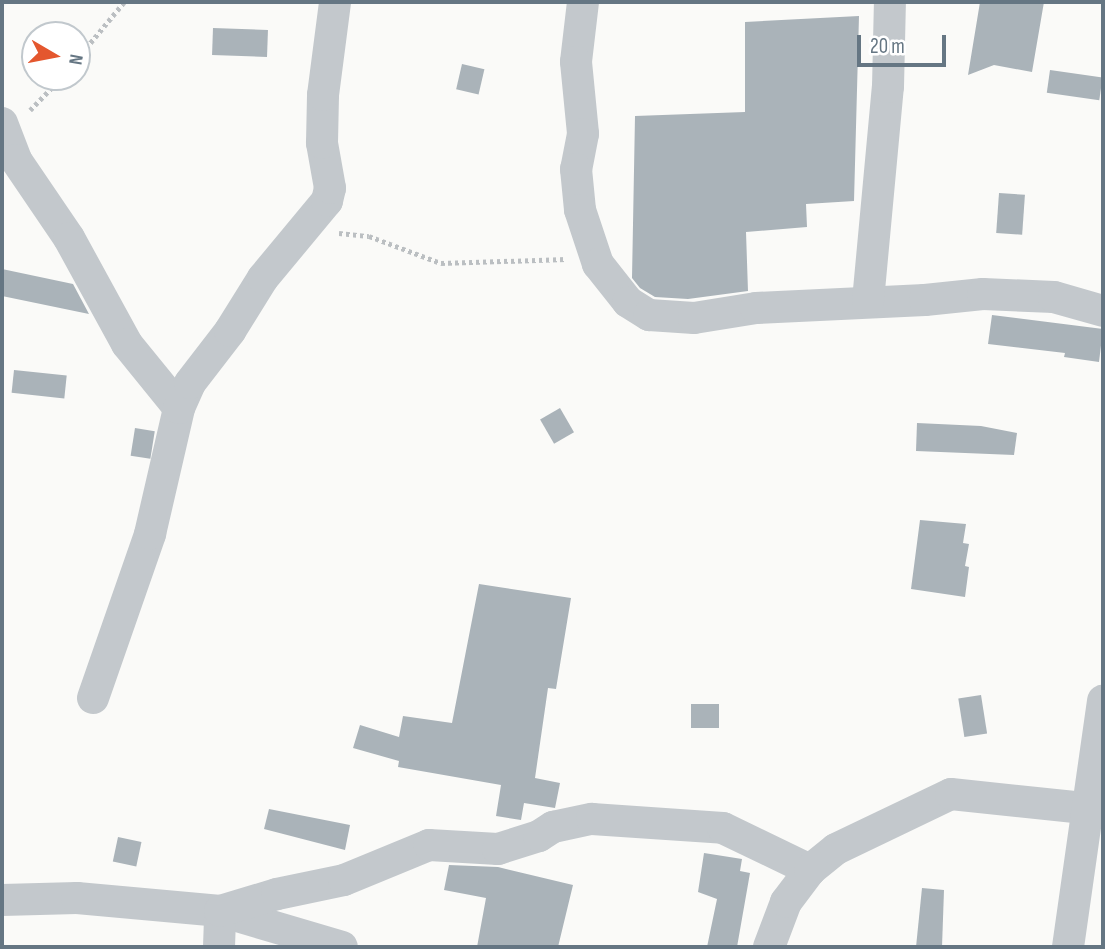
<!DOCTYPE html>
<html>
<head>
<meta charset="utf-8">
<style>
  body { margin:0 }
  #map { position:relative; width:1105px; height:949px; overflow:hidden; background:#fafaf8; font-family:"Sofia Sans Condensed",sans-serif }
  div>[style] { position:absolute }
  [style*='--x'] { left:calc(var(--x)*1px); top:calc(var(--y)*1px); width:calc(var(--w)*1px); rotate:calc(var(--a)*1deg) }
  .building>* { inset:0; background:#aab3b9; transform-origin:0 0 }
  .path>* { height:4.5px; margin-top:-2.25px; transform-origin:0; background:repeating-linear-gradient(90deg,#bbbfc2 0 3.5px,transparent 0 7px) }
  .minor>* { height:32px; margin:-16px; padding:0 16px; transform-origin:16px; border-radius:16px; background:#c3c8cc }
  span { translate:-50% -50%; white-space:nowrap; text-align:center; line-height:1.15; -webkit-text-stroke:7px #fff; paint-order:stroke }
  .frame { position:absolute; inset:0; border:4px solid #657683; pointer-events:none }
  .north { position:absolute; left:21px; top:21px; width:70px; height:70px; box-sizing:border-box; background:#fff; border:2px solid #c1c8cd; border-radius:50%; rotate:100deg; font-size:19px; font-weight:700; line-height:28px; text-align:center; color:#657683 }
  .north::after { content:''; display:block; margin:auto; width:24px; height:32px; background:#e4572e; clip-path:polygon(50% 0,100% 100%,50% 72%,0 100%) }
  .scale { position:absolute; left:857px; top:35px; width:89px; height:32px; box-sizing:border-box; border:4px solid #657683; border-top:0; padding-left:9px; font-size:21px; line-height:24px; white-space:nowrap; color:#657683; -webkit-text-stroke:5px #fff; paint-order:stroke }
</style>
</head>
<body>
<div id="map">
  <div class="building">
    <i style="clip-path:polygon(980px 2px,1044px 2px,1032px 72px,994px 65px,968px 75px)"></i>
    <i style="clip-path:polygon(859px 16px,854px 201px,806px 204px,807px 227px,746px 232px,748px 291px,688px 299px,655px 297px,640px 288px,632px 278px,635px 116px,745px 112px,745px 22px)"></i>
    <i style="left:213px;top:28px;width:55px;height:27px;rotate:2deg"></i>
    <i style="left:462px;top:64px;width:23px;height:26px;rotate:13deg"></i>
    <i style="left:1050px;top:70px;width:53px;height:23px;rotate:8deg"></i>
    <i style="left:999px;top:193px;width:26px;height:40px;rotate:4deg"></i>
    <i style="clip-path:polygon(2px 269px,73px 284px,89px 314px,2px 296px)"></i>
    <i style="clip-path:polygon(992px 315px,1103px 329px,1099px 362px,1064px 357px,1065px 353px,988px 344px)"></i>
    <i style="left:14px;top:370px;width:53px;height:23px;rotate:6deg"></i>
    <i style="left:560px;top:408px;width:28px;height:23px;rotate:60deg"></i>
    <i style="clip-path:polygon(917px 423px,981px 426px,1017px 433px,1014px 455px,916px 451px)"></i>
    <i style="left:135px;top:428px;width:20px;height:28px;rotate:9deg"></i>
    <i style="clip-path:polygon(920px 520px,966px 524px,963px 543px,969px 544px,965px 566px,969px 567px,965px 597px,911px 589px)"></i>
    <i style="clip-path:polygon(479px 584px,571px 598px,556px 689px,548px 688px,535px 778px,560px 783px,555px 808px,524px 803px,521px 820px,496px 816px,501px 785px,398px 767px,399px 761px,353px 748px,360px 725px,399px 737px,403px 716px,452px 723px)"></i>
    <i style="left:981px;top:695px;width:39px;height:23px;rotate:81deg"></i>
    <i style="left:691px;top:704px;width:28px;height:24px"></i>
    <i style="clip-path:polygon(269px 809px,350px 825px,345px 850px,264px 829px)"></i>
    <i style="left:118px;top:837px;width:24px;height:25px;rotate:12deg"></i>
    <i style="clip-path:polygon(704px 853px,742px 859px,740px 871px,750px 873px,737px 947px,707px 947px,717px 899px,698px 892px)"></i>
    <i style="clip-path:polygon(449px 865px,498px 867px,573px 885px,558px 947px,477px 947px,486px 898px,444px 890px)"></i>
    <i style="clip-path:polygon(922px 888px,944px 890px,942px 947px,916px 947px)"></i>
  </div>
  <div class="path">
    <i style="--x:77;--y:59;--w:74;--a:-50.5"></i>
    <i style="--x:30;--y:110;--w:46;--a:-45.9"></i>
    <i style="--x:339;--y:233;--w:30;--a:6"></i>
    <i style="--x:369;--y:236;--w:77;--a:20.6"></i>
    <i style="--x:441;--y:263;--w:125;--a:-1.8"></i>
  </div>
  <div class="minor">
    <i style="--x:583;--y:2;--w:60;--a:96.7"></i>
    <i style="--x:576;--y:62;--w:72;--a:84.4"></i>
    <i style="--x:583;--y:134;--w:36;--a:101"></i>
    <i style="--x:576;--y:169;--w:41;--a:84.4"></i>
    <i style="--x:580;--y:210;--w:57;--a:71.6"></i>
    <i style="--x:598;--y:264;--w:48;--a:51.7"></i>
    <i style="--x:628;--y:302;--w:25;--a:32"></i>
    <i style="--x:649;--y:315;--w:45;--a:3.8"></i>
    <i style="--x:694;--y:318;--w:63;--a:-9.2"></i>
    <i style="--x:756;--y:308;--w:169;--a:-2.7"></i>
    <i style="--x:925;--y:300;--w:58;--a:-5.9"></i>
    <i style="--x:983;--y:294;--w:71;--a:2.4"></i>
    <i style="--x:1054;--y:297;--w:51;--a:15.9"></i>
    <i style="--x:2;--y:123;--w:40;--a:69"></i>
    <i style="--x:16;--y:160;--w:94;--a:55.8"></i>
    <i style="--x:69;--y:238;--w:121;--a:61.3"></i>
    <i style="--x:127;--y:344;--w:82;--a:50.9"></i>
    <i style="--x:868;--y:301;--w:215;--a:-84.7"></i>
    <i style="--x:888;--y:87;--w:85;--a:-88.7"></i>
    <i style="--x:93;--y:698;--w:174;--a:-70.8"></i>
    <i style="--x:150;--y:534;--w:129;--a:-77"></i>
    <i style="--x:179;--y:408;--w:27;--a:-66"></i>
    <i style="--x:190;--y:383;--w:66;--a:-52.4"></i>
    <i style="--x:230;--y:331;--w:62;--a:-58.1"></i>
    <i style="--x:263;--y:278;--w:100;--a:-50.3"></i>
    <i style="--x:327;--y:201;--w:13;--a:-77"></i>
    <i style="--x:330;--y:188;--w:46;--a:-100.1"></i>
    <i style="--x:322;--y:143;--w:48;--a:-88.8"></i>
    <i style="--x:323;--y:95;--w:94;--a:-82.6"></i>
    <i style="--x:2;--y:900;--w:75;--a:-1.5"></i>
    <i style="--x:77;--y:898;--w:144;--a:5.2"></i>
    <i style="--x:220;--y:911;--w:127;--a:16.4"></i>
    <i style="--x:219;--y:947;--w:36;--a:-88"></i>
    <i style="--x:220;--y:911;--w:59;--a:-16.6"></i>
    <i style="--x:277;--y:894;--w:68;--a:-11.8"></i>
    <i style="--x:344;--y:880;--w:92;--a:-22.4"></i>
    <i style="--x:429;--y:845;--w:69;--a:3.3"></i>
    <i style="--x:498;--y:849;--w:43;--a:-17.6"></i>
    <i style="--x:539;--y:836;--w:17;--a:-33"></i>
    <i style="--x:553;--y:827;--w:40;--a:-12"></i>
    <i style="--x:592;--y:819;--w:131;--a:3.9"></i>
    <i style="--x:723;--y:828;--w:97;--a:25.8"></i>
    <i style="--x:769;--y:947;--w:48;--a:-69.3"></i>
    <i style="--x:786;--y:902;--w:40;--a:-53"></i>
    <i style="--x:810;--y:870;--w:33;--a:-39"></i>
    <i style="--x:836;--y:849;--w:127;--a:-25.6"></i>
    <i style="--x:951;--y:794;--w:153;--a:6"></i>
    <i style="--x:1068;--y:947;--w:249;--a:-81.9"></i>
  </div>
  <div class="frame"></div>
  <div class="north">N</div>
  <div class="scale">20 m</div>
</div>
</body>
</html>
